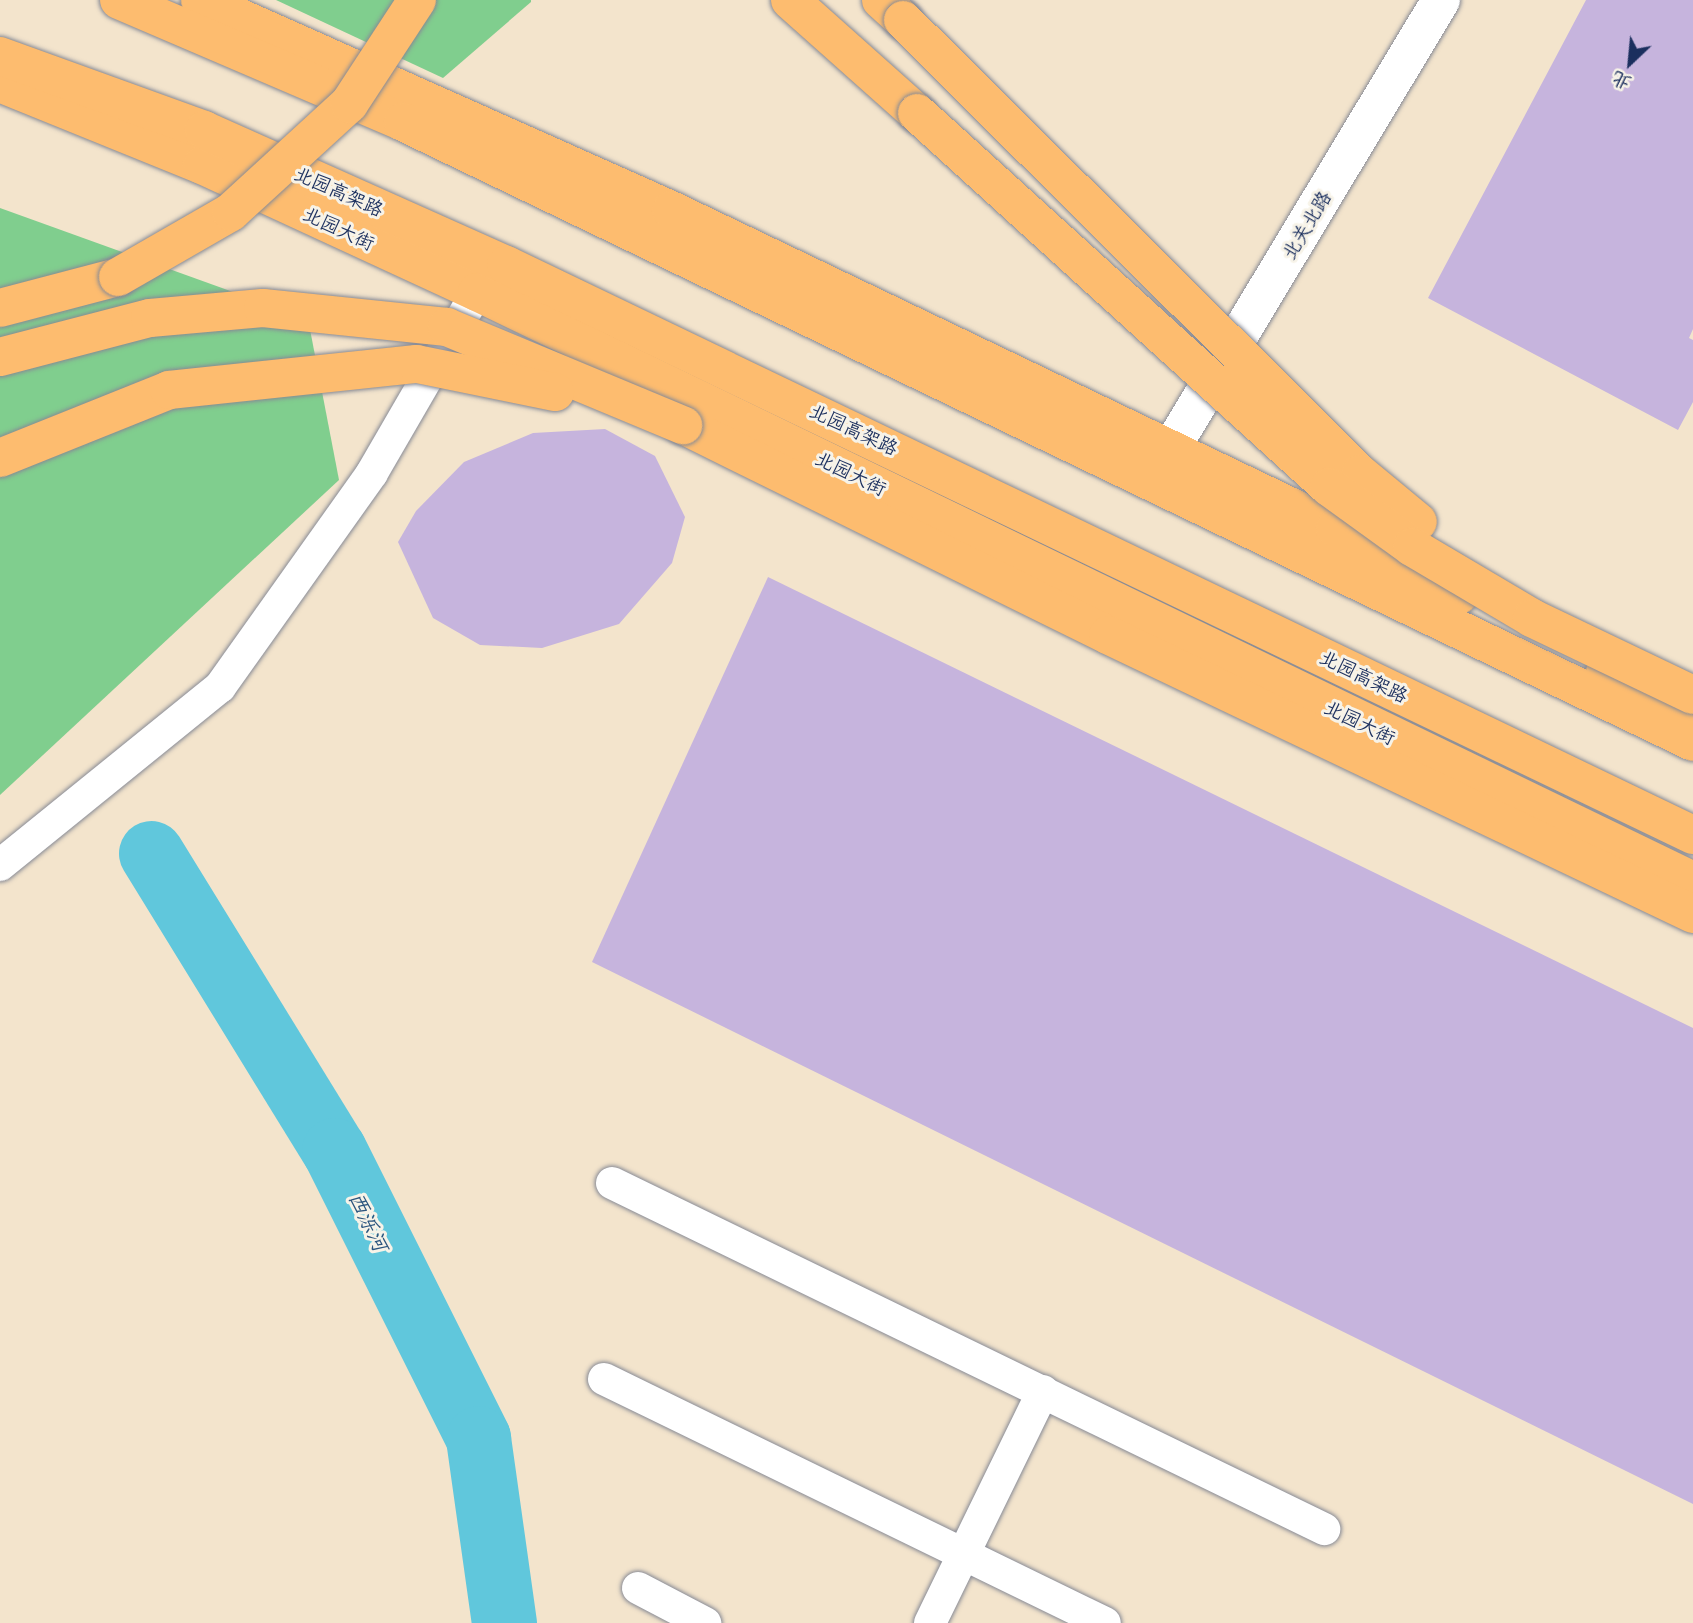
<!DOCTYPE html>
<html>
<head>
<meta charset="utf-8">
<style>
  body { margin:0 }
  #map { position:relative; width:1693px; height:1623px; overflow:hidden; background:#f3e4cc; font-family:"Playpen Sans","LXGW WenKai TC",sans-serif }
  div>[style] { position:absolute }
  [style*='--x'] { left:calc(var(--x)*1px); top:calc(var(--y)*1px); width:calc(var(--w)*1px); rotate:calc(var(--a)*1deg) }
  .green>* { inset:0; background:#80ce8e }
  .river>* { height:65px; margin:-32.5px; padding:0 32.5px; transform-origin:32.5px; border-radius:32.5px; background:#60c7dc }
  .building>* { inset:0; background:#c6b4dd }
  .roads { filter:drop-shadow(0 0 2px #878a95) drop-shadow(0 0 2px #878a95) }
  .minor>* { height:32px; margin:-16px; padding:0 16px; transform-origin:16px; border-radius:16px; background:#fff }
  .tertiary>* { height:38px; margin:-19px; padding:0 19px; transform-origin:19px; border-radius:19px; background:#fff }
  .primary>* { height:38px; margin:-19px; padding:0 19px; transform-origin:19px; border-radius:19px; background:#fdbc6f }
  .trunk>* { height:38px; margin:-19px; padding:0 19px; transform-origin:19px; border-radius:19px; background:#fdbc6f }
  .bridges { filter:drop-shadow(0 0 2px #878a95) drop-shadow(0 0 2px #878a95) }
  .trunk-bridge>* { height:38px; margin:-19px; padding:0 19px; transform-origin:19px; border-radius:19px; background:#fdbc6f }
  span { translate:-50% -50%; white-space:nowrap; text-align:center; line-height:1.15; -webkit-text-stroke:6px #f7f3e8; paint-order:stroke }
  .street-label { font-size:19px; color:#1b2f5e }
  .water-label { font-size:21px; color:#2c557e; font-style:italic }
  .north { position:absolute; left:1595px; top:28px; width:70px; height:70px; -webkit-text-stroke:5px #f7f3e8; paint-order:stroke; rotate:206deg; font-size:19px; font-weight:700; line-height:28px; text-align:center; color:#1b2f5e }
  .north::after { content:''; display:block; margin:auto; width:24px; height:32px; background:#1b2f5e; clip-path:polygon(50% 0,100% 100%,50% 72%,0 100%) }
</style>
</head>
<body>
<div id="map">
  <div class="green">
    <i style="clip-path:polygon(276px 0,531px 0,531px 2px,443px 78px)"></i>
    <i style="clip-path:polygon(0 208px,308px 319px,339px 480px,0 795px)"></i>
  </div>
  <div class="river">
    <i style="--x:151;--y:853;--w:349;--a:58.4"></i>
    <i style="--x:334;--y:1150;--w:322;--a:63.4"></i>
    <i style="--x:478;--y:1438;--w:187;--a:82"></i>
  </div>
  <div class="building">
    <i style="clip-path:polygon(1586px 0,1693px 0,1693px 329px,1689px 338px,1693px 340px,1693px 402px,1678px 430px,1428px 298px)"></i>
    <i style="clip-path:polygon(605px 429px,655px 456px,685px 517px,672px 563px,619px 624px,542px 648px,480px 645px,433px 618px,398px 542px,416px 511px,464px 462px,533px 433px)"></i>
    <i style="clip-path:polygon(768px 577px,1693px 1028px,1693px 1504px,592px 962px)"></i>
  </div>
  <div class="roads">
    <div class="minor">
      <i style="--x:0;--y:865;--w:283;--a:-39"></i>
      <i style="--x:220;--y:687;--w:262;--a:-54.6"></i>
      <i style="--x:372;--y:473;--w:209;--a:-59.9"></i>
      <i style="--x:612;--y:1183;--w:792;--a:25.92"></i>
      <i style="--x:604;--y:1379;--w:557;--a:25.97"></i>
      <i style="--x:638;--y:1588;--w:76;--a:27.6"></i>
      <i style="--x:930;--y:1623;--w:258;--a:-64"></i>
    </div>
    <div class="tertiary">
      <i style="--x:1170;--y:450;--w:525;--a:-58.94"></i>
    </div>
    <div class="primary">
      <i style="--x:200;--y:0;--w:516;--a:24.03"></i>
      <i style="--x:671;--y:210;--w:736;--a:25.59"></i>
      <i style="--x:1335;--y:528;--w:141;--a:28.4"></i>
      <i style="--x:0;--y:83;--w:218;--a:22.1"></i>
      <i style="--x:202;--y:165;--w:303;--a:24.8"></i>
      <i style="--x:477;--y:292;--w:1351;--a:25.84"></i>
      <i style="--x:1605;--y:672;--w:100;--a:28.1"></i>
    </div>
    <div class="trunk">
      <i style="--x:119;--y:0;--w:309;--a:23.2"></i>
      <i style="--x:403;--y:122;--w:1431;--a:25.67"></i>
      <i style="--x:790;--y:0;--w:170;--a:41.7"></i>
      <i style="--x:881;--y:0;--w:30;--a:42"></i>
      <i style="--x:0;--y:56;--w:217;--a:19.9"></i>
      <i style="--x:204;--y:130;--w:331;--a:24.1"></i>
      <i style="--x:506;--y:265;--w:1317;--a:25.65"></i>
      <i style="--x:0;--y:308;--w:122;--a:-14.7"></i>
      <i style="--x:683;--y:425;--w:474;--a:26.3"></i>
      <i style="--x:1108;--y:635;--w:648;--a:25.5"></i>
    </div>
  </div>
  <div class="bridges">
    <div class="trunk-bridge">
      <i style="--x:903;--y:20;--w:644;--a:44.81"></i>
      <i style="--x:1360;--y:474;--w:75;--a:39.6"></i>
      <i style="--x:917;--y:113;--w:556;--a:42.23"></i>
      <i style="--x:1329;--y:487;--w:102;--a:35.9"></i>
      <i style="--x:1412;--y:547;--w:139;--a:30.6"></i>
      <i style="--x:1532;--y:618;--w:178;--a:25.6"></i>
      <i style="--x:118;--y:277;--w:130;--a:-29.9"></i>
      <i style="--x:231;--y:212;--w:160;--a:-42.5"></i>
      <i style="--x:349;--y:104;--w:124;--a:-56.8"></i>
      <i style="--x:0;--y:357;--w:155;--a:-14.6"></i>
      <i style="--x:150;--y:318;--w:113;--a:-5.1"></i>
      <i style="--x:263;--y:308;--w:185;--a:5.9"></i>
      <i style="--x:447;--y:327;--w:256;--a:22.6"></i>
      <i style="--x:0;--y:458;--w:182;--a:-21.9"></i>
      <i style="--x:169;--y:390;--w:249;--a:-6"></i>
      <i style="--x:417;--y:364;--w:141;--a:11.5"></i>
    </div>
  </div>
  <div class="street-label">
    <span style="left:339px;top:191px;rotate:24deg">北园高架路</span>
    <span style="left:1306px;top:225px;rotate:-59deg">北关北路</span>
    <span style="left:339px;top:228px;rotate:25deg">北园大街</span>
    <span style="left:854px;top:429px;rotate:25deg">北园高架路</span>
    <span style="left:851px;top:473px;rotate:26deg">北园大街</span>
    <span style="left:1364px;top:676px;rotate:26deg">北园高架路</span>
    <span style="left:1360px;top:722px;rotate:26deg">北园大街</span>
  </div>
  <div class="water-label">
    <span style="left:370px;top:1221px;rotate:64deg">西泺河</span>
  </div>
  <div class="north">北</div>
</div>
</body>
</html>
